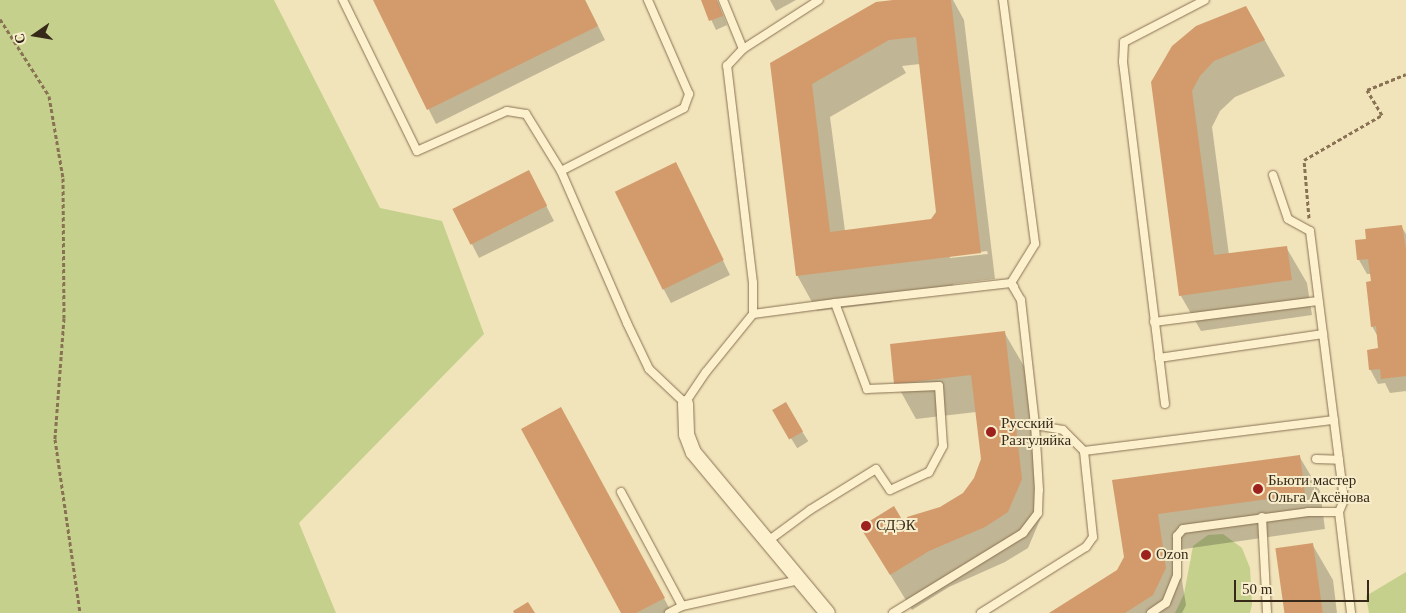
<!DOCTYPE html>
<html>
<head>
<meta charset="utf-8">
<style>
  body { margin:0 }
  #map { position:relative; width:1406px; height:613px; overflow:hidden; background:#f1e3ba; font-family:Georgia,serif }
  div>[style] { position:absolute }
  [style*='--x'] { left:calc(var(--x)*1px); top:calc(var(--y)*1px); width:calc(var(--w)*1px); rotate:calc(var(--a)*1deg) }
  .green>* { inset:0; background:#c5d08d }
  .shadow>* { inset:0; background:#0003; transform-origin:0 0 }
  .building>* { inset:0; background:#d39b6c; transform-origin:0 0 }
  .path>* { height:3px; margin-top:-1.5px; transform-origin:0; background:repeating-linear-gradient(90deg,#897253 0 4px,transparent 0 6.5px) }
  .roads { filter:drop-shadow(0 0 1px #897253) drop-shadow(0 0 1px #897253) }
  .service>* { height:8px; margin:-4px; padding:0 4px; transform-origin:4px; border-radius:4px; background:#fcf0cd }
  .minor>* { height:15px; margin:-7.5px; padding:0 7.5px; transform-origin:7.5px; border-radius:7.5px; background:#fcf0cd }
  .dots>* { width:14px; height:14px; translate:-50% -50%; box-sizing:border-box; border:2px solid #f8edca; border-radius:50% }
  span { translate:-50% -50%; white-space:nowrap; text-align:center; line-height:1.15; -webkit-text-stroke:4px #f8edca; paint-order:stroke }
  .poi-label { font-size:15px; color:#362919 }
  .left { translate:0 -50%; text-align:left }
  .north { position:absolute; left:10px; top:10px; width:50px; height:50px; -webkit-text-stroke:4px #f8edca; paint-order:stroke; rotate:257deg; font-size:14px; font-weight:700; line-height:20px; text-align:center; color:#362919 }
  .north::after { content:''; display:block; margin:auto; width:18px; height:22px; background:#362919; clip-path:polygon(50% 0,100% 100%,50% 72%,0 100%) }
  .scale { position:absolute; left:1234px; top:580px; width:135px; height:22px; box-sizing:border-box; border:2px solid #362919; border-top:0; padding-left:6px; font-size:15px; line-height:18px; white-space:nowrap; color:#362919; -webkit-text-stroke:4px #f8edca; paint-order:stroke }
</style>
</head>
<body>
<div id="map">
  <div class="green">
    <i style="clip-path:polygon(0 0,274px 0,380px 208px,442px 221px,484px 334px,299px 523px,336px 613px,0 613px)"></i>
    <i style="clip-path:polygon(1223px 534px,1242px 548px,1250px 568px,1252px 604px,1250px 613px,1175px 613px,1184px 594px,1193px 546px,1208px 535px)"></i>
    <i style="clip-path:polygon(1406px 572px,1406px 613px,1369px 613px,1366px 596px)"></i>
  </div>
  <div class="shadow">
    <i style="clip-path:polygon(374px 0,585px 0,605px 40px,436px 124px)"></i>
    <i style="clip-path:polygon(702px 0,717px 0,727px 25px,716px 30px)"></i>
    <i style="clip-path:polygon(770px 0,796px 0,776px 11px)"></i>
    <i style="clip-path:polygon(evenodd,904px 0,953px 0,964px 20px,995px 279px,953px 284px,954px 290px,891px 298px,892px 302px,817px 311px,797px 275px,771px 64px,904px 0,920px 64px,938px 213px,933px 220px,845px 231px,830px 117px,906px 73px,902px 66px,920px 64px,904px 0,987px 251px,988px 254px,950px 258px,950px 256px,987px 251px)"></i>
    <i style="clip-path:polygon(1246px 7px,1285px 76px,1235px 97px,1220px 111px,1212px 127px,1229px 255px,1286px 247px,1307px 283px,1312px 315px,1201px 331px,1181px 296px,1152px 82px)"></i>
    <i style="clip-path:polygon(683px 178px,730px 275px,671px 303px,663px 288px)"></i>
    <i style="clip-path:polygon(536px 186px,554px 221px,479px 258px,454px 209px)"></i>
    <i style="clip-path:polygon(1401px 226px,1406px 234px,1406px 391px,1390px 393px,1385px 383px,1378px 384px,1370px 369px,1380px 349px,1378px 337px,1372px 326px,1371px 274px,1367px 274px,1359px 260px,1357px 241px,1368px 240px)"></i>
    <i style="clip-path:polygon(1004px 332px,1025px 368px,1042px 515px,1028px 548px,1005px 562px,949px 587px,912px 610px,883px 563px,909px 533px,964px 494px,976px 479px,982px 459px,976px 412px,916px 419px,896px 383px)"></i>
    <i style="left:785px;top:404px;width:44px;height:13px;rotate:58deg"></i>
    <i style="clip-path:polygon(571px 428px,672px 613px,623px 613px)"></i>
    <i style="clip-path:polygon(1299px 456px,1320px 491px,1325px 529px,1177px 550px,1186px 605px,1182px 613px,1052px 613px,1118px 571px,1125px 557px,1114px 481px)"></i>
    <i style="clip-path:polygon(1312px 544px,1333px 580px,1337px 613px,1285px 613px)"></i>
  </div>
  <div class="building">
    <i style="clip-path:polygon(373px 0,585px 0,598px 26px,427px 110px)"></i>
    <i style="clip-path:polygon(701px 0,717px 0,723px 16px,709px 21px)"></i>
    <i style="clip-path:polygon(evenodd,893px 0,951px 0,981px 253px,796px 276px,770px 63px,876px 2px,893px 0,916px 37px,936px 212px,931px 219px,830px 232px,812px 84px,889px 40px,916px 37px)"></i>
    <i style="clip-path:polygon(1246px 6px,1265px 40px,1214px 61px,1200px 76px,1192px 91px,1214px 255px,1287px 246px,1292px 280px,1179px 296px,1151px 82px,1172px 46px,1196px 26px)"></i>
    <i style="left:676px;top:162px;width:109px;height:68px;rotate:64deg"></i>
    <i style="left:529px;top:170px;width:40px;height:86px;rotate:63deg"></i>
    <i style="clip-path:polygon(1402px 225px,1406px 249px,1406px 376px,1381px 379px,1380px 369px,1369px 370px,1367px 350px,1378px 348px,1376px 326px,1371px 327px,1366px 282px,1371px 281px,1368px 259px,1357px 260px,1355px 240px,1366px 239px,1365px 229px)"></i>
    <i style="clip-path:polygon(1005px 331px,1022px 479px,1008px 512px,985px 527px,929px 551px,890px 575px,860px 527px,894px 506px,907px 528px,907px 517px,940px 507px,963px 493px,974px 478px,981px 459px,971px 375px,894px 384px,890px 344px)"></i>
    <i style="left:786px;top:402px;width:34px;height:16px;rotate:60deg"></i>
    <i style="clip-path:polygon(561px 407px,665px 598px,636px 613px,621px 613px,521px 429px)"></i>
    <i style="clip-path:polygon(1300px 455px,1305px 494px,1158px 514px,1166px 568px,1153px 595px,1125px 613px,1049px 613px,1117px 570px,1124px 557px,1112px 480px)"></i>
    <i style="left:1313px;top:543px;width:71px;height:38px;rotate:82deg"></i>
    <i style="clip-path:polygon(528px 602px,535px 613px,514px 613px,513px 611px)"></i>
  </div>
  <div class="path">
    <i style="--x:0;--y:19;--w:91;--a:57.5"></i>
    <i style="--x:49;--y:96;--w:83;--a:80.3"></i>
    <i style="--x:63;--y:178;--w:140;--a:89.6"></i>
    <i style="--x:64;--y:318;--w:121;--a:94.3"></i>
    <i style="--x:55;--y:439;--w:176;--a:81.8"></i>
    <i style="--x:1309;--y:218;--w:58;--a:-94.9"></i>
    <i style="--x:1304;--y:160;--w:90;--a:-30"></i>
    <i style="--x:1382;--y:115;--w:29;--a:-121"></i>
    <i style="--x:1367;--y:90;--w:42;--a:-22.3"></i>
  </div>
  <div class="roads">
    <div class="service">
      <i style="--x:343;--y:0;--w:168;--a:63.9"></i>
      <i style="--x:417;--y:151;--w:98;--a:-24"></i>
      <i style="--x:507;--y:111;--w:19;--a:9"></i>
      <i style="--x:526;--y:114;--w:67;--a:58.4"></i>
      <i style="--x:561;--y:171;--w:166;--a:66.5"></i>
      <i style="--x:627;--y:323;--w:51;--a:64.4"></i>
      <i style="--x:649;--y:369;--w:50;--a:43.4"></i>
      <i style="--x:685;--y:403;--w:37;--a:-56"></i>
      <i style="--x:706;--y:372;--w:75;--a:-51"></i>
      <i style="--x:753;--y:314;--w:31;--a:-90"></i>
      <i style="--x:753;--y:283;--w:219;--a:-96.8"></i>
      <i style="--x:727;--y:66;--w:23;--a:-47"></i>
      <i style="--x:743;--y:49;--w:53;--a:-112.2"></i>
      <i style="--x:1003;--y:0;--w:246;--a:82.5"></i>
      <i style="--x:1035;--y:244;--w:46;--a:121.6"></i>
      <i style="--x:1011;--y:283;--w:5;--a:53"></i>
      <i style="--x:743;--y:49;--w:90;--a:-32.8"></i>
      <i style="--x:561;--y:171;--w:138;--a:-27.1"></i>
      <i style="--x:684;--y:108;--w:15;--a:-70"></i>
      <i style="--x:689;--y:94;--w:103;--a:-113.6"></i>
      <i style="--x:1273;--y:175;--w:46;--a:71.2"></i>
      <i style="--x:1288;--y:219;--w:25;--a:29"></i>
      <i style="--x:1310;--y:231;--w:271;--a:82.8"></i>
      <i style="--x:1344;--y:500;--w:13;--a:113"></i>
      <i style="--x:1339;--y:512;--w:102;--a:83.2"></i>
      <i style="--x:835;--y:303;--w:177;--a:-6.5"></i>
      <i style="--x:1011;--y:283;--w:20;--a:60"></i>
      <i style="--x:1021;--y:300;--w:126;--a:83.6"></i>
      <i style="--x:753;--y:314;--w:83;--a:-7.6"></i>
      <i style="--x:835;--y:303;--w:92;--a:69.6"></i>
      <i style="--x:867;--y:389;--w:72;--a:-2.4"></i>
      <i style="--x:939;--y:386;--w:60;--a:86.2"></i>
      <i style="--x:943;--y:446;--w:30;--a:118"></i>
      <i style="--x:929;--y:472;--w:43;--a:155.2"></i>
      <i style="--x:890;--y:490;--w:25;--a:-124"></i>
      <i style="--x:876;--y:469;--w:78;--a:148.2"></i>
      <i style="--x:810;--y:510;--w:52;--a:143.6"></i>
      <i style="--x:1154;--y:322;--w:165;--a:-7.3"></i>
      <i style="--x:1159;--y:358;--w:166;--a:-8.3"></i>
      <i style="--x:1165;--y:404;--w:345;--a:-97"></i>
      <i style="--x:1123;--y:62;--w:20;--a:-87"></i>
      <i style="--x:1124;--y:42;--w:91;--a:-27.4"></i>
      <i style="--x:1316;--y:459;--w:23;--a:2"></i>
      <i style="--x:621;--y:492;--w:129;--a:61.8"></i>
      <i style="--x:1262;--y:517;--w:96;--a:87"></i>
      <i style="--x:669;--y:613;--w:15;--a:-28"></i>
      <i style="--x:682;--y:606;--w:120;--a:-12.5"></i>
      <i style="--x:893;--y:613;--w:153;--a:-31.6"></i>
      <i style="--x:1023;--y:533;--w:25;--a:-53"></i>
      <i style="--x:1038;--y:513;--w:23;--a:-88"></i>
      <i style="--x:1039;--y:490;--w:65;--a:-93.5"></i>
      <i style="--x:1035;--y:425;--w:28;--a:10"></i>
      <i style="--x:1063;--y:430;--w:30;--a:45"></i>
      <i style="--x:1084;--y:451;--w:252;--a:-7.1"></i>
      <i style="--x:981;--y:613;--w:124;--a:-32.2"></i>
      <i style="--x:1086;--y:547;--w:12;--a:-55"></i>
      <i style="--x:1093;--y:537;--w:86;--a:-96"></i>
      <i style="--x:1151;--y:613;--w:18;--a:-34"></i>
      <i style="--x:1166;--y:603;--w:29;--a:-68"></i>
      <i style="--x:1177;--y:576;--w:40;--a:-90"></i>
      <i style="--x:1177;--y:536;--w:9;--a:-49"></i>
      <i style="--x:1183;--y:529;--w:126;--a:-7.7"></i>
      <i style="--x:1308;--y:512;--w:31;--a:0"></i>
    </div>
    <div class="minor">
      <i style="--x:685;--y:403;--w:31;--a:88"></i>
      <i style="--x:686;--y:434;--w:19;--a:69"></i>
      <i style="--x:693;--y:452;--w:209;--a:50.2"></i>
    </div>
  </div>
  <div class="dots">
    <i style="left:991px;top:432px;background:#9d221e"></i>
    <i style="left:1258px;top:489px;background:#9d221e"></i>
    <i style="left:866px;top:526px;background:#9d221e"></i>
    <i style="left:1146px;top:555px;background:#9d221e"></i>
  </div>
  <div class="poi-label">
    <span class="left" style="left:1001px;top:432px">Русский<br>Разгуляйка</span>
    <span class="left" style="left:1268px;top:489px">Бьюти мастер<br>Oльга Аксёнова</span>
    <span class="left" style="left:876px;top:526px">СДЭК</span>
    <span class="left" style="left:1156px;top:555px">Ozon</span>
  </div>
  <div class="north">С</div>
  <div class="scale">50 m</div>
</div>
</body>
</html>
